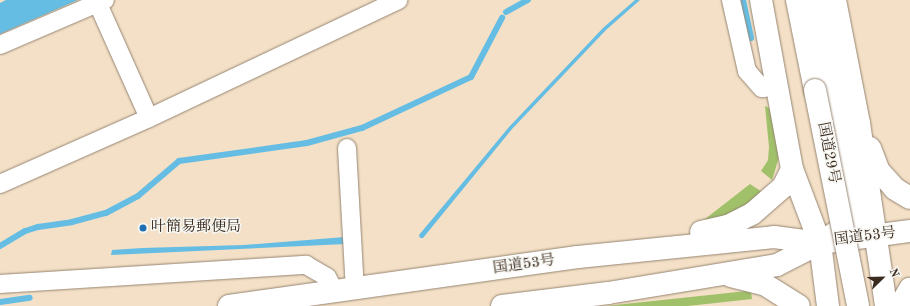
<!DOCTYPE html>
<html>
<head>
<meta charset="utf-8">
<style>
  body { margin:0 }
  #map { position:relative; width:910px; height:306px; overflow:hidden; background:#f3e0c7; font-family:"Old Standard TT","Noto Serif JP",serif }
  div>[style] { position:absolute }
  [style*='--x'] { left:calc(var(--x)*1px); top:calc(var(--y)*1px); width:calc(var(--w)*1px); rotate:calc(var(--a)*1deg) }
  .green>* { inset:0; background:#a0c16a }
  .water>* { inset:0; background:#66bde3 }
  .stream>* { height:6px; margin:-3px; padding:0 3px; transform-origin:3px; border-radius:3px; background:#66bde3 }
  .roads { filter:drop-shadow(0 0 1px #978572) drop-shadow(0 0 1px #978572) }
  .minor>* { height:18px; margin:-9px; padding:0 9px; transform-origin:9px; border-radius:9px; background:#fff }
  .trunk>* { height:22px; margin:-11px; padding:0 11px; transform-origin:11px; border-radius:11px; background:#fff }
  .bridges { filter:drop-shadow(0 0 1px #978572) drop-shadow(0 0 1px #978572) }
  .trunk-bridge>* { height:22px; margin:-11px; padding:0 11px; transform-origin:11px; border-radius:11px; background:#fff }
  .dots>* { width:11px; height:11px; translate:-50% -50%; box-sizing:border-box; border:2px solid #f6f6f2; border-radius:50% }
  span { translate:-50% -50%; white-space:nowrap; text-align:center; line-height:1.15; -webkit-text-stroke:3px #f6f6f2; paint-order:stroke }
  .street-label { font-size:15px; color:#3b2a1e }
  .poi-label { font-size:15px; color:#3b2a1e }
  .left { translate:0 -50%; text-align:left }
  .north { position:absolute; left:862px; top:258px; width:40px; height:40px; -webkit-text-stroke:3px #f6f6f2; paint-order:stroke; rotate:67deg; font-size:11px; font-weight:700; line-height:16px; text-align:center; color:#3b2a1e }
  .north::after { content:''; display:block; margin:auto; width:14px; height:18px; background:#3b2a1e; clip-path:polygon(50% 0,100% 100%,50% 72%,0 100%) }
</style>
</head>
<body>
<div id="map">
  <div class="green">
    <i style="clip-path:polygon(765px 106px,771px 109px,780px 154px,772px 180px,761px 171px,768px 160px,769px 147px)"></i>
    <i style="clip-path:polygon(750px 184px,765px 194px,747px 209px,691px 230px)"></i>
    <i style="clip-path:polygon(747px 291px,751px 292px,752px 299px,688px 306px,606px 306px)"></i>
  </div>
  <div class="water">
    <i style="clip-path:polygon(6px 0,78px 0,0 34px,0 3px)"></i>
    <i style="clip-path:polygon(635px 0,640px 0,606px 30px,512px 129px,423px 238px,420px 238px,419px 235px,509px 127px,603px 28px)"></i>
    <i style="clip-path:polygon(345px 237px,346px 244px,111px 255px,112px 250px,142px 248px,244px 245px)"></i>
  </div>
  <div class="stream">
    <i style="--x:743;--y:0;--w:39;--a:78"></i>
    <i style="--x:506;--y:12;--w:25;--a:-29"></i>
    <i style="--x:0;--y:246;--w:29;--a:-31"></i>
    <i style="--x:25;--y:231;--w:14;--a:-17"></i>
    <i style="--x:38;--y:227;--w:34;--a:-8"></i>
    <i style="--x:72;--y:222;--w:35;--a:-15"></i>
    <i style="--x:106;--y:213;--w:36;--a:-28"></i>
    <i style="--x:138;--y:196;--w:54;--a:-40.5"></i>
    <i style="--x:179;--y:161;--w:129;--a:-8"></i>
    <i style="--x:307;--y:143;--w:57;--a:-15.3"></i>
    <i style="--x:362;--y:128;--w:120;--a:-25.1"></i>
    <i style="--x:471;--y:77;--w:67;--a:-62.3"></i>
    <i style="--x:0;--y:302;--w:30;--a:-8"></i>
  </div>
  <div class="roads">
    <div class="minor">
      <i style="--x:731;--y:0;--w:73;--a:77.3"></i>
      <i style="--x:747;--y:71;--w:23;--a:49"></i>
      <i style="--x:762;--y:88;--w:16;--a:-7"></i>
      <i style="--x:98;--y:4;--w:125;--a:65.9"></i>
      <i style="--x:0;--y:45;--w:114;--a:-23.2"></i>
      <i style="--x:347;--y:148;--w:142;--a:86.8"></i>
      <i style="--x:0;--y:184;--w:163;--a:-23.9"></i>
      <i style="--x:149;--y:118;--w:276;--a:-25.3"></i>
      <i style="--x:0;--y:284;--w:307;--a:-3.6"></i>
      <i style="--x:306;--y:265;--w:24;--a:30"></i>
      <i style="--x:327;--y:277;--w:17;--a:62"></i>
    </div>
    <div class="trunk">
      <i style="--x:761;--y:0;--w:172;--a:79.6"></i>
      <i style="--x:792;--y:169;--w:79;--a:69.3"></i>
      <i style="--x:820;--y:243;--w:64;--a:82.8"></i>
      <i style="--x:797;--y:0;--w:92;--a:78.7"></i>
      <i style="--x:835;--y:0;--w:125;--a:79"></i>
      <i style="--x:859;--y:123;--w:185;--a:81.6"></i>
      <i style="--x:870;--y:148;--w:25;--a:69"></i>
      <i style="--x:879;--y:171;--w:24;--a:48"></i>
      <i style="--x:895;--y:189;--w:17;--a:31"></i>
      <i style="--x:701;--y:232;--w:28;--a:-13"></i>
      <i style="--x:728;--y:226;--w:27;--a:-27"></i>
      <i style="--x:752;--y:214;--w:41;--a:-41.1"></i>
      <i style="--x:783;--y:187;--w:20;--a:-63"></i>
      <i style="--x:731;--y:276;--w:34;--a:14"></i>
      <i style="--x:764;--y:284;--w:41;--a:32.2"></i>
      <i style="--x:229;--y:306;--w:352;--a:-8"></i>
      <i style="--x:578;--y:257;--w:197;--a:-5.8"></i>
      <i style="--x:774;--y:237;--w:46;--a:7.4"></i>
      <i style="--x:820;--y:243;--w:91;--a:-7.6"></i>
      <i style="--x:502;--y:306;--w:107;--a:-7"></i>
      <i style="--x:608;--y:293;--w:171;--a:-9.4"></i>
      <i style="--x:777;--y:265;--w:48;--a:-27.1"></i>
      <i style="--x:820;--y:243;--w:40;--a:-34"></i>
      <i style="--x:853;--y:221;--w:20;--a:-90"></i>
      <i style="--x:853;--y:201;--w:205;--a:-100.7"></i>
      <i style="--x:900;--y:306;--w:20;--a:-60"></i>
    </div>
  </div>
  <div class="bridges">
    <div class="trunk-bridge">
      <i style="--x:815;--y:90;--w:220;--a:78.7"></i>
    </div>
  </div>
  <div class="dots">
    <i style="left:143px;top:228px;background:#1f6fb2"></i>
  </div>
  <div class="street-label">
    <span style="left:828px;top:153px;rotate:79deg">国道29号</span>
    <span style="left:865px;top:237px;rotate:-7deg">国道53号</span>
    <span style="left:524px;top:265px;rotate:-8deg">国道53号</span>
  </div>
  <div class="poi-label">
    <span class="left" style="left:151px;top:228px">叶簡易郵便局</span>
  </div>
  <div class="north">N</div>
</div>
</body>
</html>
